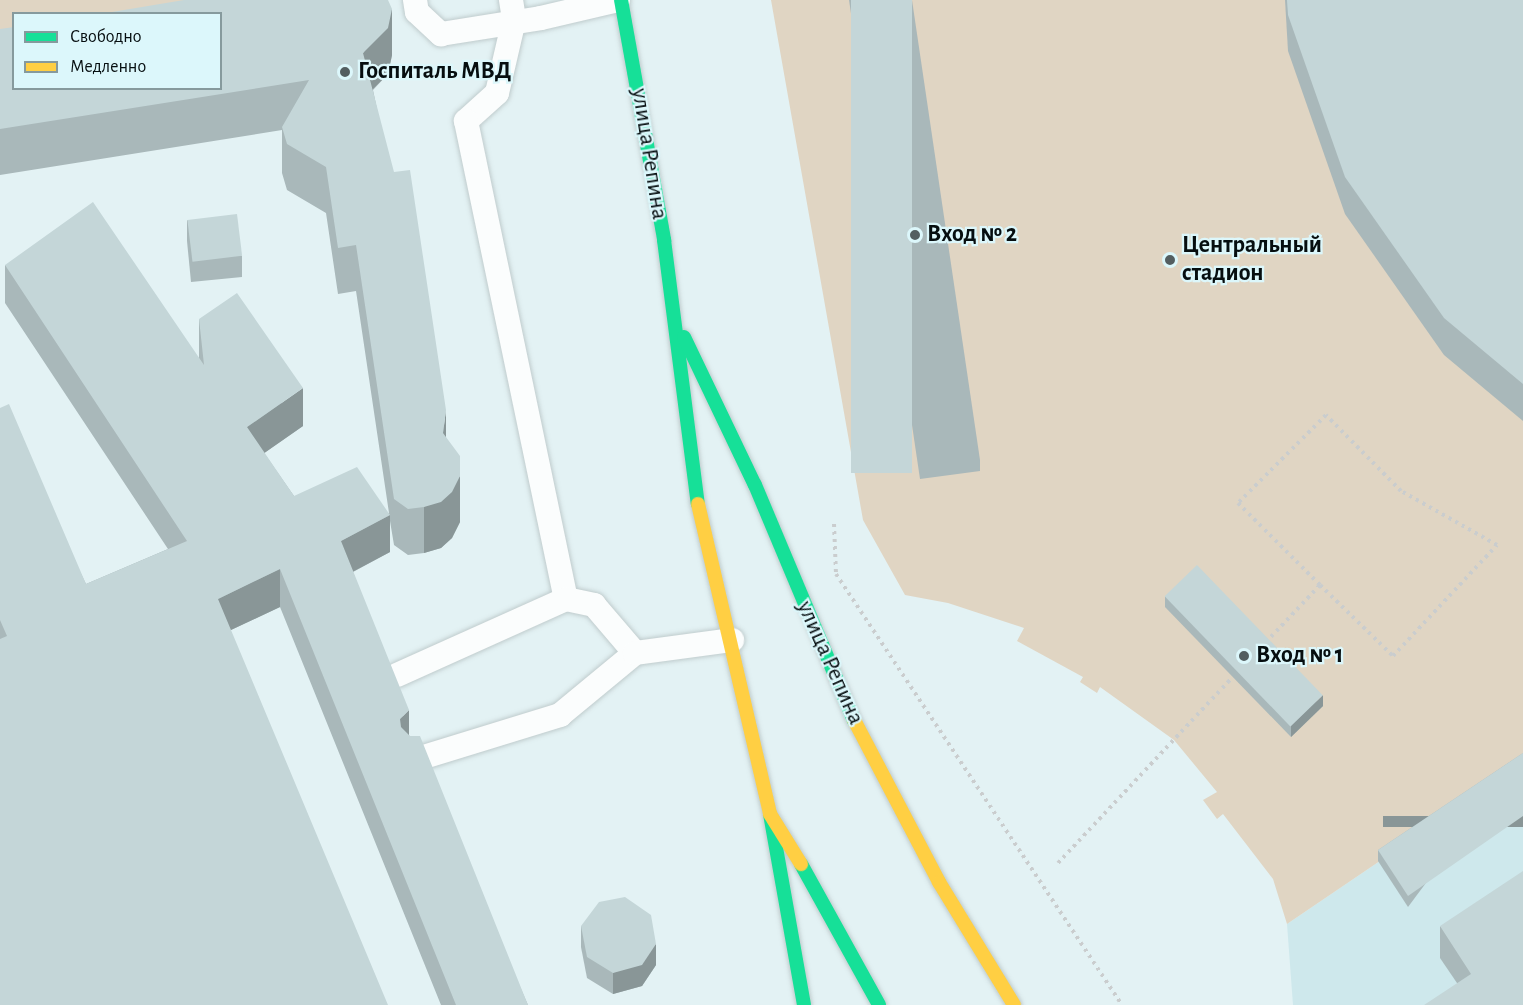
<!DOCTYPE html>
<html>
<head>
<meta charset="utf-8">
<style>
  body { margin:0 }
  #map { position:relative; width:1523px; height:1005px; overflow:hidden; background:#e3f2f4; font-family:"Alegreya Sans",sans-serif }
  div>[style] { position:absolute }
  [style*='--x'] { left:calc(var(--x)*1px); top:calc(var(--y)*1px); width:calc(var(--w)*1px); rotate:calc(var(--a)*1deg) }
  .built>* { inset:0; background:#cee8ec }
  .green>* { inset:0; background:#e0d5c3 }
  .path>* { height:4px; margin-top:-2px; transform-origin:0; background:repeating-linear-gradient(90deg,#cacdce 0 3px,transparent 0 7.5px) }
  .roads { filter:drop-shadow(0 0 2px #c0cccd) drop-shadow(0 0 2px #c0cccd) }
  .lane>* { height:24px; margin:-12px; padding:0 12px; transform-origin:12px; border-radius:12px; background:#fbfdfd }
  .fast>* { height:14px; margin:-7px; padding:0 7px; transform-origin:7px; border-radius:7px; background:#16e098 }
  .slow>* { height:14px; margin:-7px; padding:0 7px; transform-origin:7px; border-radius:7px; background:#ffcf43 }
  .wall>* { inset:0; background:#a9b8ba }
  .shaded-wall>* { inset:0; background:#899697; transform-origin:0 0 }
  .building>* { inset:0; background:#c4d6d8; transform-origin:0 0 }
  .dots>* { width:16px; height:16px; translate:-50% -50%; box-sizing:border-box; border:3px solid #dcf7fb; border-radius:50% }
  span { translate:-50% -50%; white-space:nowrap; text-align:center; line-height:1.15; -webkit-text-stroke:4.5px #dcf7fb; paint-order:stroke }
  .poi-label { font-size:24px; color:#060e10; font-weight:700 }
  .left { translate:0 -50%; text-align:left }
  .street-label { font-size:24px; color:#060e10 }
  .legend { position:absolute; left:12px; top:12px; width:210px; height:78px; box-sizing:border-box; background:#dcf7fb; border:2px solid #869a9d; margin:0; padding:8px 10px; list-style:none; font-size:18px; color:#060e10 }
  .legend li { display:flex; align-items:center; gap:12px; height:30px }
  .legend b { width:30px; border:2px solid #869a9d }
</style>
</head>
<body>
<div id="map">
  <div class="built">
    <i style="clip-path:polygon(1523px 764px,1523px 1005px,1293px 1005px,1287px 924px)"></i>
  </div>
  <div class="green">
    <i style="clip-path:polygon(0 0,210px 0,211px 13px,14px 14px,13px 66px,0 68px)"></i>
    <i style="clip-path:polygon(771px 0,1523px 0,1523px 764px,1287px 924px,1273px 879px,1223px 814px,1217px 819px,1203px 800px,1217px 792px,1174px 740px,1100px 687px,1097px 693px,1080px 682px,1083px 677px,1017px 641px,1024px 628px,948px 603px,905px 595px,863px 520px)"></i>
  </div>
  <div class="path">
    <i style="--x:834;--y:524;--w:50;--a:87.7"></i>
    <i style="--x:836;--y:574;--w:517;--a:56.43"></i>
    <i style="--x:1266;--y:642;--w:79;--a:-46.5"></i>
    <i style="--x:1320;--y:585;--w:102;--a:44.2"></i>
    <i style="--x:1393;--y:656;--w:152;--a:-46.9"></i>
    <i style="--x:1497;--y:545;--w:110;--a:-150.6"></i>
    <i style="--x:1401;--y:491;--w:107;--a:-134.6"></i>
    <i style="--x:1326;--y:415;--w:124;--a:135"></i>
    <i style="--x:1238;--y:503;--w:116;--a:45"></i>
    <i style="--x:1058;--y:863;--w:254;--a:-46.8"></i>
  </div>
  <div class="roads">
    <div class="lane">
      <i style="--x:415;--y:0;--w:12;--a:81"></i>
      <i style="--x:417;--y:12;--w:33;--a:43"></i>
      <i style="--x:441;--y:34;--w:101;--a:-9.1"></i>
      <i style="--x:541;--y:18;--w:79;--a:-13.2"></i>
      <i style="--x:511;--y:0;--w:20;--a:81"></i>
      <i style="--x:514;--y:20;--w:75;--a:103.1"></i>
      <i style="--x:497;--y:93;--w:42;--a:137.9"></i>
      <i style="--x:466;--y:121;--w:488;--a:78.2"></i>
      <i style="--x:566;--y:599;--w:29;--a:12"></i>
      <i style="--x:594;--y:605;--w:63;--a:49.5"></i>
      <i style="--x:397;--y:675;--w:185;--a:-24.2"></i>
      <i style="--x:414;--y:760;--w:153;--a:-17.1"></i>
      <i style="--x:560;--y:715;--w:97;--a:-39.6"></i>
      <i style="--x:635;--y:653;--w:98;--a:-7.6"></i>
    </div>
    <div class="fast">
      <i style="--x:621;--y:0;--w:244;--a:79.8"></i>
      <i style="--x:664;--y:240;--w:266;--a:82.7"></i>
      <i style="--x:684;--y:337;--w:164;--a:64.4"></i>
      <i style="--x:755;--y:485;--w:255;--a:67.2"></i>
      <i style="--x:770;--y:814;--w:194;--a:79.9"></i>
      <i style="--x:801;--y:864;--w:161;--a:61"></i>
    </div>
    <div class="slow">
      <i style="--x:698;--y:504;--w:318;--a:76.9"></i>
      <i style="--x:770;--y:814;--w:59;--a:58.2"></i>
      <i style="--x:854;--y:720;--w:183;--a:62.3"></i>
      <i style="--x:939;--y:882;--w:144;--a:58.6"></i>
    </div>
  </div>
  <div class="wall">
    <i style="clip-path:polygon(849px 0,912px 0,980px 460px,980px 471px,920px 479px)"></i>
    <i style="clip-path:polygon(1285px 0,1523px 0,1523px 421px,1444px 355px,1345px 214px,1288px 51px)"></i>
    <i style="clip-path:polygon(0 29px,392px 55px,388px 74px,373px 90px,446px 437px,460px 522px,452px 538px,441px 548px,424px 553px,408px 555px,394px 545px,390px 521px,390px 552px,353px 572px,409px 735px,528px 1005px,441px 1005px,280px 607px,231px 630px,0 1005px,0 408px,86px 584px,168px 549px,5px 303px,5px 265px,199px 358px,199px 319px,303px 426px,264px 453px,294px 496px,389px 513px,356px 291px,338px 294px,326px 213px,287px 190px,282px 173px,282px 130px,0 175px)"></i>
    <i style="clip-path:polygon(187px 220px,242px 256px,242px 277px,191px 282px,187px 241px)"></i>
    <i style="clip-path:polygon(1165px 596px,1323px 706px,1291px 737px,1165px 607px)"></i>
    <i style="clip-path:polygon(1523px 753px,1408px 907px,1378px 861px,1378px 850px)"></i>
    <i style="clip-path:polygon(581px 926px,656px 965px,642px 986px,613px 994px,587px 978px,581px 947px)"></i>
    <i style="clip-path:polygon(1440px 926px,1523px 1005px,1457px 983px,1440px 958px)"></i>
  </div>
  <div class="shaded-wall">
    <i style="clip-path:polygon(392px 9px,392px 55px,388px 74px,363px 99px,363px 53px)"></i>
    <i style="clip-path:polygon(303px 388px,303px 426px,247px 465px,247px 427px)"></i>
    <i style="clip-path:polygon(446px 410px,446px 456px,443px 433px)"></i>
    <i style="clip-path:polygon(460px 476px,460px 522px,452px 538px,441px 548px,424px 553px,424px 507px)"></i>
    <i style="clip-path:polygon(390px 515px,390px 552px,341px 578px,341px 541px)"></i>
    <i style="clip-path:polygon(280px 569px,280px 607px,218px 636px,218px 599px)"></i>
    <i style="clip-path:polygon(1323px 695px,1323px 706px,1291px 737px,1291px 726px)"></i>
    <i style="clip-path:polygon(409px 710px,409px 747px,400px 756px,400px 719px)"></i>
    <i style="left:1523px;top:816px;width:11px;height:140px;rotate:90deg"></i>
    <i style="clip-path:polygon(656px 944px,656px 965px,642px 986px,613px 994px,613px 973px)"></i>
  </div>
  <div class="building">
    <i style="clip-path:polygon(184px 0,388px 0,392px 9px,388px 28px,363px 53px,394px 172px,410px 170px,446px 410px,443px 433px,460px 456px,460px 476px,452px 492px,441px 502px,424px 507px,408px 509px,394px 499px,356px 245px,338px 248px,326px 167px,287px 144px,282px 127px,309px 80px,0 129px,0 29px,14px 27px,14px 88px,220px 88px,220px 14px,100px 14px)"></i>
    <i style="left:851px;top:0;width:61px;height:473px"></i>
    <i style="clip-path:polygon(1287px 0,1523px 0,1523px 384px,1444px 318px,1345px 177px,1288px 15px)"></i>
    <i style="clip-path:polygon(93px 202px,204px 365px,199px 319px,237px 293px,303px 388px,247px 427px,294px 496px,357px 467px,390px 515px,341px 541px,409px 710px,400px 719px,401px 727px,410px 736px,420px 736px,528px 1005px,456px 1005px,280px 569px,218px 599px,388px 1005px,0 1005px,0 639px,7px 636px,0 620px,0 408px,9px 404px,86px 584px,187px 541px,5px 265px)"></i>
    <i style="left:237px;top:214px;width:42px;height:50px;rotate:83deg"></i>
    <i style="left:1197px;top:565px;width:181px;height:45px;rotate:46deg"></i>
    <i style="clip-path:polygon(1523px 753px,1523px 816px,1408px 896px,1378px 850px)"></i>
    <i style="clip-path:polygon(1523px 871px,1523px 1005px,1424px 1005px,1471px 974px,1440px 926px)"></i>
    <i style="clip-path:polygon(625px 897px,651px 915px,656px 944px,642px 965px,613px 973px,587px 957px,581px 926px,599px 902px)"></i>
  </div>
  <div class="dots">
    <i style="left:345px;top:72px;background:#535e60"></i>
    <i style="left:915px;top:235px;background:#535e60"></i>
    <i style="left:1170px;top:260px;background:#535e60"></i>
    <i style="left:1244px;top:656px;background:#535e60"></i>
  </div>
  <div class="poi-label">
    <span class="left" style="left:358px;top:72px">Госпиталь МВД</span>
    <span class="left" style="left:927px;top:235px">Вход № 2</span>
    <span class="left" style="left:1182px;top:260px">Центральный<br>стадион</span>
    <span class="left" style="left:1256px;top:656px">Вход № 1</span>
  </div>
  <div class="street-label">
    <span style="left:649px;top:154px;rotate:81deg">улица Репина</span>
    <span style="left:830px;top:663px;rotate:66deg">улица Репина</span>
  </div>
  <ul class="legend">
  <li><b style="height:8px;background:#16e098"></b>Свободно</li>
  <li><b style="height:8px;background:#ffcf43"></b>Медленно</li>
  </ul>
</div>
</body>
</html>
